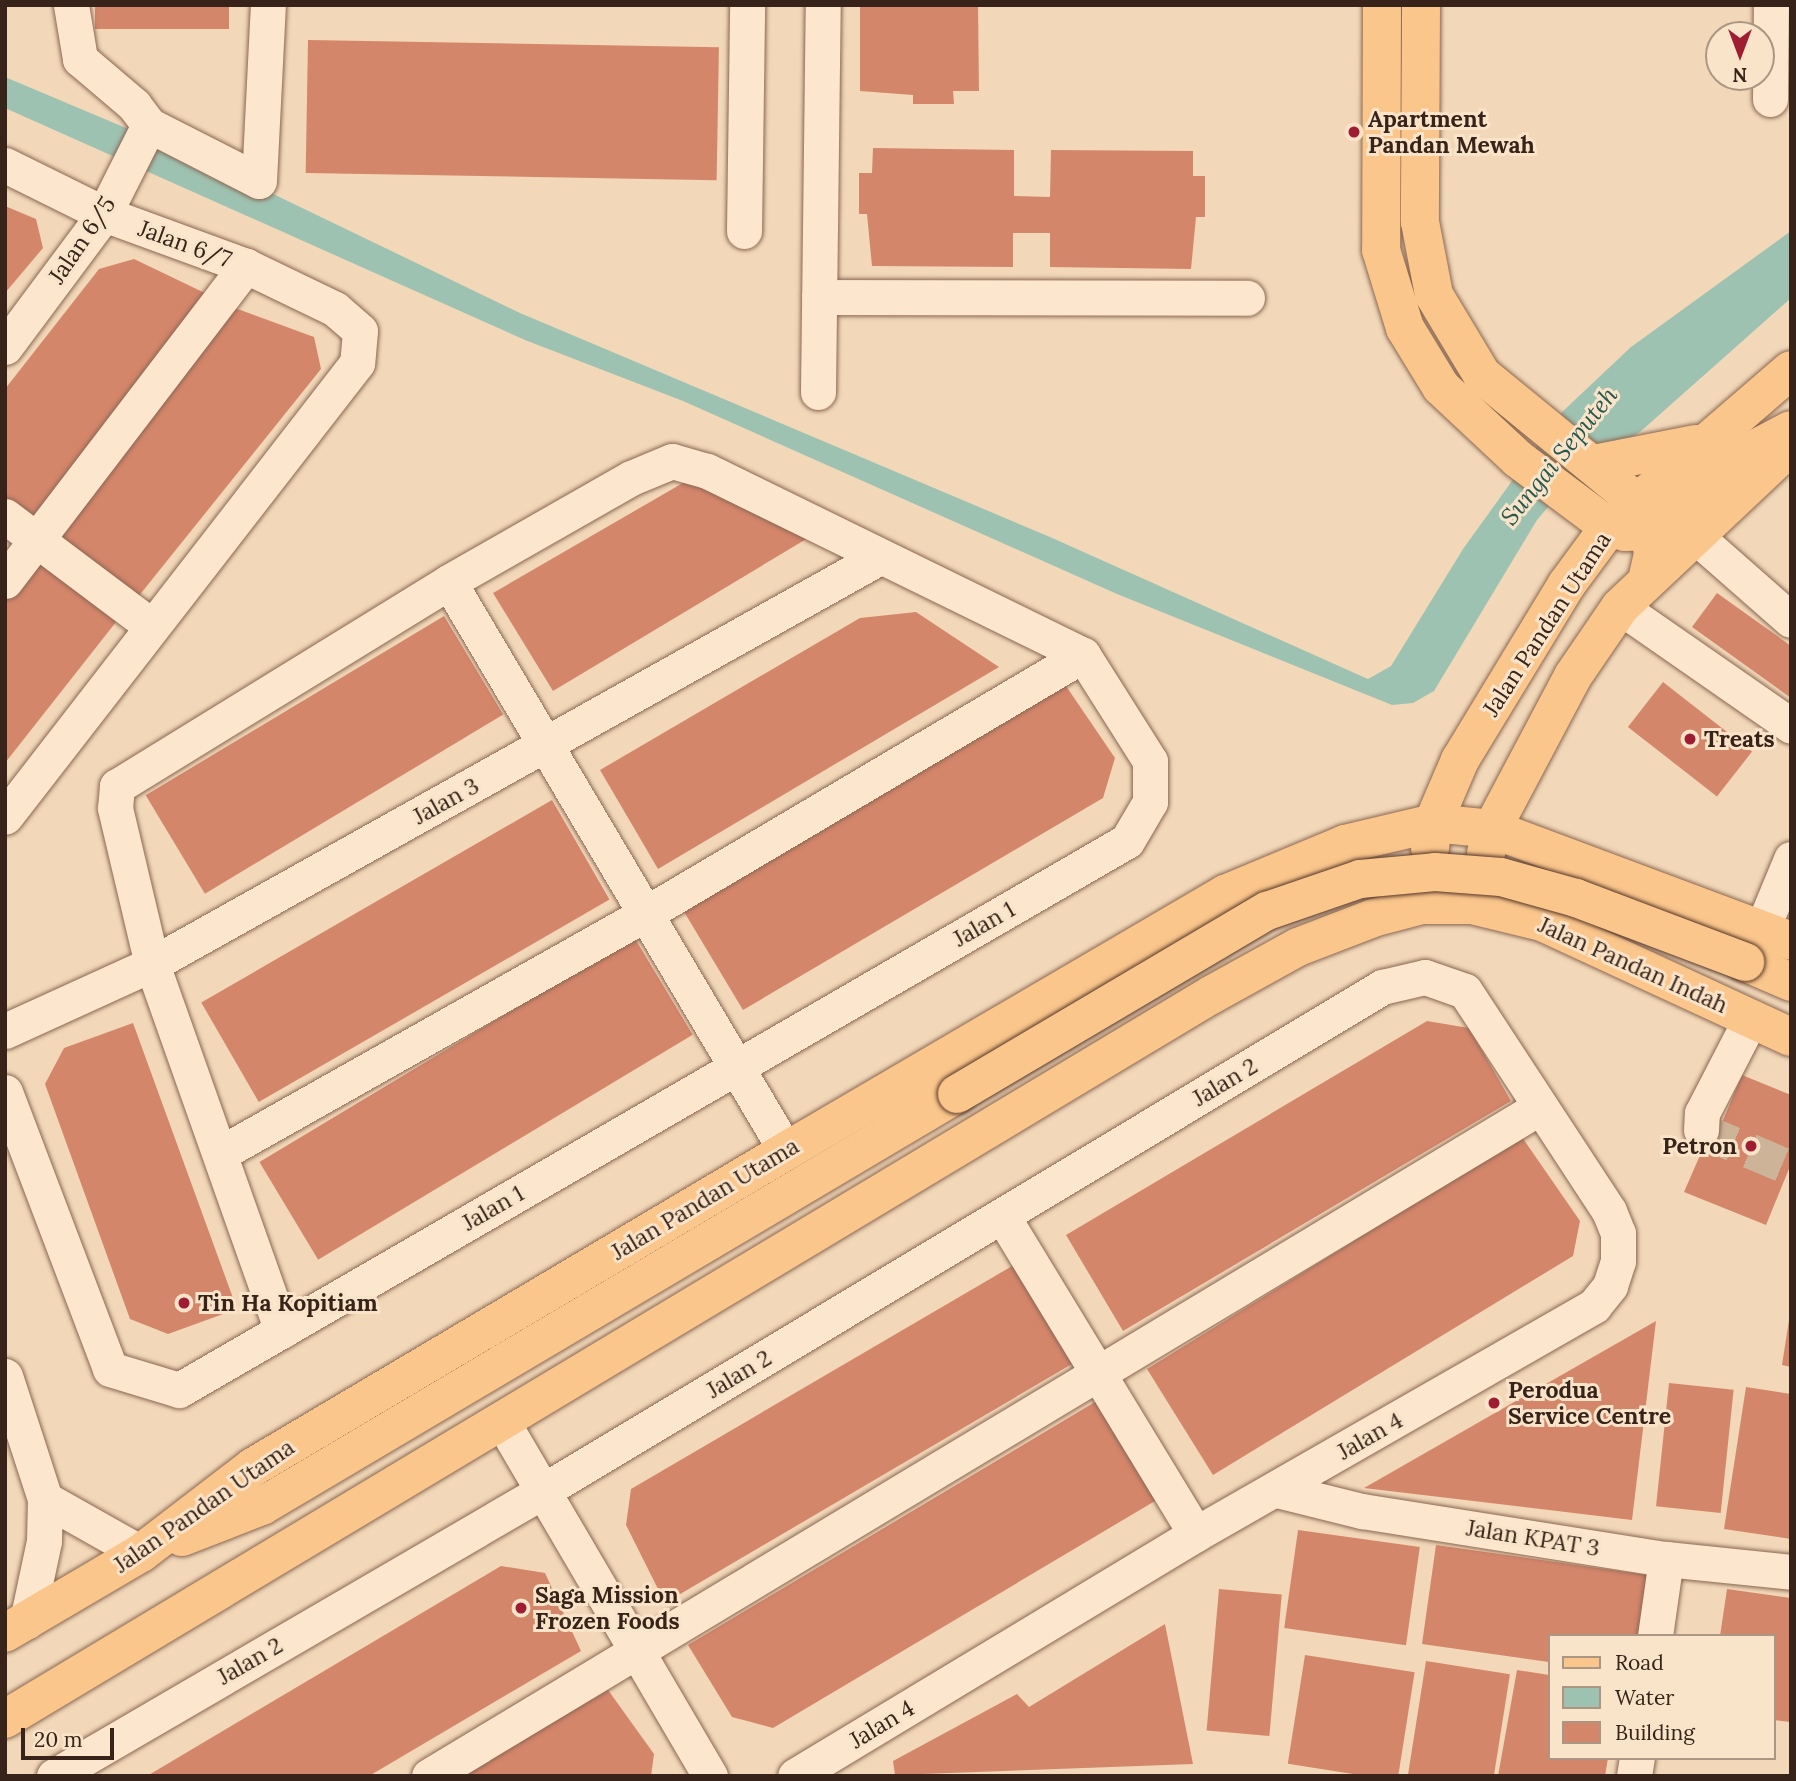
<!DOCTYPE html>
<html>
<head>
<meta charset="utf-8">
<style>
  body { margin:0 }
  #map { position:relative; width:1796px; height:1781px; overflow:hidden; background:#f2d8b9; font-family:Lora,serif }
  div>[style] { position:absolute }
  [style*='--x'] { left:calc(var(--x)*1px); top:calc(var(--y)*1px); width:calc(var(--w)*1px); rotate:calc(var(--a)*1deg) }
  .water>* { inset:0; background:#9ec2b2 }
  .building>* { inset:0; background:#d4866b; transform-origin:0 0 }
  .minor-tunnel>* { height:35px; margin-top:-17.5px; transform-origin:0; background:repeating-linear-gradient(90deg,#cdb499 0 35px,transparent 0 53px) }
  .roads { filter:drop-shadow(0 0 2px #8a6752) drop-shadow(0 0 2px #8a6752) }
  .minor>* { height:35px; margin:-17.5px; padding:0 17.5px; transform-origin:17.5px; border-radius:17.5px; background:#fce6cd }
  .major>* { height:38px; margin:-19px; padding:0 19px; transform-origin:19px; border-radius:19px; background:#fac68c }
  .bridges { filter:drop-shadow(0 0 2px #563628) drop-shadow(0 0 2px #563628) }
  .major-bridge>* { height:38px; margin:-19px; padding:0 19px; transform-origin:19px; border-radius:19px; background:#fac68c }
  .dots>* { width:19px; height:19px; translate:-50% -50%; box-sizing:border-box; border:4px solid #f9e3c9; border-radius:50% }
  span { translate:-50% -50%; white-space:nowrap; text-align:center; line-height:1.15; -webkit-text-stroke:6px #f9e3c9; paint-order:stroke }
  .poi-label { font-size:23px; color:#372319; font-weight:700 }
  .left { translate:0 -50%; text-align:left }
  .right { translate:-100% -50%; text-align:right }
  .street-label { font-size:23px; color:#372319 }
  .water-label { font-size:24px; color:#27584d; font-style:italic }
  .frame { position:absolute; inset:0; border:7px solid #372319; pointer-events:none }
  .legend { position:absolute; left:1548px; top:1634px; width:228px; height:126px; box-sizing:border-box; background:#f9e3c9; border:2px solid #ab9683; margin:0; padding:9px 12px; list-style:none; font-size:21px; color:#372319 }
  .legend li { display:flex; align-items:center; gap:14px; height:35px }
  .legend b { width:35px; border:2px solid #ab9683 }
  .north { position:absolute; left:1705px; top:21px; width:70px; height:70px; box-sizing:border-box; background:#f9e3c9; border:2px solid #ab9683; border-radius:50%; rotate:180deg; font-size:19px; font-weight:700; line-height:28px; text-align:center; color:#372319 }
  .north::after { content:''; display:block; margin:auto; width:24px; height:32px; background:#9e1d33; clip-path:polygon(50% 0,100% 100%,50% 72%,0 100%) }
  .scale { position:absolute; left:21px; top:1728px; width:93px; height:32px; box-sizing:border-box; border:4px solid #372319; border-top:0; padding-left:9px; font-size:21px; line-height:24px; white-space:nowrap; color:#372319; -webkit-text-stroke:5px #f9e3c9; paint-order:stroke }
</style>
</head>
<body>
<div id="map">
  <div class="water">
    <i style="clip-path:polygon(5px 77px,209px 163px,520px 313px,1050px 537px,1368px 679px,1391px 666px,1463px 549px,1561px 413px,1631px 347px,1791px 231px,1791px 298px,1640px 432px,1579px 471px,1537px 520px,1434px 691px,1413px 703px,1392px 705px,1117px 594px,683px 401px,525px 340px,5px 108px)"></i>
  </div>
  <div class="building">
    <i style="left:95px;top:5px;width:134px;height:24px"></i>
    <i style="clip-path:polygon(860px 5px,978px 5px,979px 91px,953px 91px,954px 104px,913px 104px,913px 95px,860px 91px)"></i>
    <i style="left:308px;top:40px;width:411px;height:133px;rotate:1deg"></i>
    <i style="clip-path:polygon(873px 148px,1014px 150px,1014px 196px,1050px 197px,1051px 150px,1193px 151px,1193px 176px,1205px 176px,1205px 217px,1196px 217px,1191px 269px,1050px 267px,1050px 233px,1013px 233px,1013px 267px,872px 266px,867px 214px,859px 214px,859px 173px,872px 173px)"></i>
    <i style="clip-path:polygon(5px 206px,36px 219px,43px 248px,5px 293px)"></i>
    <i style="clip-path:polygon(134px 259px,209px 295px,29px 523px,5px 504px,5px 389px,99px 269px)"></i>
    <i style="clip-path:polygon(235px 308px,314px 337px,321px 369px,134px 602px,51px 536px)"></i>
    <i style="clip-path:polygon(688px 480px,813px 535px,553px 691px,493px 593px)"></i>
    <i style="clip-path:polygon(34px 558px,116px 622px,5px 763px,5px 595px)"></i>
    <i style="clip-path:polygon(1717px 593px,1791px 646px,1791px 698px,1692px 627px)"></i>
    <i style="clip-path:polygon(916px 612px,999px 667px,658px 869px,600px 770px,860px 618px)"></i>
    <i style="left:444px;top:616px;width:115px;height:348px;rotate:59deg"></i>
    <i style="left:1663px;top:682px;width:113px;height:57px;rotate:38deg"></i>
    <i style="clip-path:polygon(1066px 686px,1115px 758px,1103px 798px,743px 1010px,683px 910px)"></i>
    <i style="left:552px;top:800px;width:115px;height:405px;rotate:60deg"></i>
    <i style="left:634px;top:937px;width:114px;height:437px;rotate:59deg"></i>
    <i style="clip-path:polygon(1427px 1021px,1469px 1028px,1511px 1101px,1123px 1331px,1066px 1235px)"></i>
    <i style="clip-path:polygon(133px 1023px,237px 1309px,168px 1334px,130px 1319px,45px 1084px,64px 1048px)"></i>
    <i style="clip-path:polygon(1742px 1075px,1791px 1095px,1791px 1164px,1766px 1225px,1684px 1192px,1701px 1153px,1708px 1156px)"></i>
    <i style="clip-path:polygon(1522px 1137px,1580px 1221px,1573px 1256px,1213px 1475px,1147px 1369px)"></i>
    <i style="clip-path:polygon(1019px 1262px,1077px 1361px,665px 1603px,626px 1525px,631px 1489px)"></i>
    <i style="clip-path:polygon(1789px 1320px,1791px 1320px,1791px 1367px,1782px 1365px)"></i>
    <i style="clip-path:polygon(1656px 1321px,1632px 1520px,1364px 1488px)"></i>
    <i style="left:1669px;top:1383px;width:65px;height:124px;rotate:6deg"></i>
    <i style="clip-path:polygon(1746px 1387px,1791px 1394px,1791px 1539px,1724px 1529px)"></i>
    <i style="clip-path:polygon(1100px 1399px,1160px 1498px,773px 1728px,732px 1717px,688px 1645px)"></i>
    <i style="left:1298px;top:1530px;width:123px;height:99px;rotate:8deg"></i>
    <i style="clip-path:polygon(1436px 1545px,1647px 1575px,1638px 1636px,1549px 1636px,1549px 1662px,1422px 1644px)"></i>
    <i style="clip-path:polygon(501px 1566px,545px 1573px,581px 1651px,369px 1776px,147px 1776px)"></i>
    <i style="left:1219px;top:1589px;width:63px;height:142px;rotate:5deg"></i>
    <i style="clip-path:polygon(1727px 1589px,1791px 1598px,1790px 1722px,1773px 1720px,1773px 1636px,1720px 1636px)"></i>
    <i style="clip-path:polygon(1165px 1624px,1193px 1764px,895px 1775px,893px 1761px,1017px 1694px,1029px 1707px)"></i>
    <i style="left:1305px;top:1655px;width:111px;height:110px;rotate:9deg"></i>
    <i style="left:1426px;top:1661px;width:85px;height:117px;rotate:9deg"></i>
    <i style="clip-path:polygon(1517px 1670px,1549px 1675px,1549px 1758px,1608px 1758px,1605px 1776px,1498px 1776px)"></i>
    <i style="clip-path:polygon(608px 1690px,654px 1754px,651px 1776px,461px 1776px)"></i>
  </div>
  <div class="minor-tunnel">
    <i style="--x:1701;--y:1130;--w:98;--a:22.9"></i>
  </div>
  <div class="roads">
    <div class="minor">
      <i style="--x:71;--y:5;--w:55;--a:80.5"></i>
      <i style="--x:80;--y:59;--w:71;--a:40.4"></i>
      <i style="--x:134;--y:105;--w:25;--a:53"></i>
      <i style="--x:149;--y:125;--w:123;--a:27"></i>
      <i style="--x:259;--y:181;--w:176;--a:-87.1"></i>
      <i style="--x:1770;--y:99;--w:94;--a:-89.4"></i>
      <i style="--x:5;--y:165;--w:110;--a:26.3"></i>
      <i style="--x:104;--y:214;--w:151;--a:20.1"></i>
      <i style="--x:246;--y:266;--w:99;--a:25.8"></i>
      <i style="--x:335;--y:309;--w:33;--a:41"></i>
      <i style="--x:360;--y:331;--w:32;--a:95"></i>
      <i style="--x:357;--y:363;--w:574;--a:127.79"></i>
      <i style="--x:744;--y:231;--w:226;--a:-89.2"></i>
      <i style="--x:819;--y:297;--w:428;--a:0.1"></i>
      <i style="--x:5;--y:347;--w:166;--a:-53.3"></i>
      <i style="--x:104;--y:214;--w:100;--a:-63.2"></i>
      <i style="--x:818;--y:392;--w:387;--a:-89.3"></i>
      <i style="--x:5;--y:516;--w:181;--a:36.9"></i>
      <i style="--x:1693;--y:534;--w:130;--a:41.3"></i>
      <i style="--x:5;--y:581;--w:397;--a:-52.6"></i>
      <i style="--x:449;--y:582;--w:661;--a:59.36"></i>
      <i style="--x:1620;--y:607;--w:208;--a:34.8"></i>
      <i style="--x:1762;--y:929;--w:76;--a:-67.5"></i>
      <i style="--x:5;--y:1031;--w:162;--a:-24.5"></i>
      <i style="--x:152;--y:964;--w:834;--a:-29.21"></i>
      <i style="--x:5;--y:1092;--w:296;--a:69.2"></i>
      <i style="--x:110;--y:1369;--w:72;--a:16.9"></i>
      <i style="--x:179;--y:1390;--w:1095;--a:-30.08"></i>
      <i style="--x:1127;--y:841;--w:45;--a:-59.5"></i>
      <i style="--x:1150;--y:802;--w:41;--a:-90"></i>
      <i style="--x:1150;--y:761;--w:125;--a:-122.3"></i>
      <i style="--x:1083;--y:655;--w:419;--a:-153.9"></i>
      <i style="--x:707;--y:471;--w:36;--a:-164"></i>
      <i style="--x:672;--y:461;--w:44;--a:157.5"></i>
      <i style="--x:631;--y:478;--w:210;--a:150.3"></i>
      <i style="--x:449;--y:582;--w:390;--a:148.4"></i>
      <i style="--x:117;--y:786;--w:22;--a:95"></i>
      <i style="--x:115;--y:808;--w:160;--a:76.7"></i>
      <i style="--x:152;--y:964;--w:389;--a:70.5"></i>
      <i style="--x:1701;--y:1130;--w:17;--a:-87"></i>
      <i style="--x:1702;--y:1113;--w:107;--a:-62.7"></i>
      <i style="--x:221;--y:1153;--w:487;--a:-29.4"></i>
      <i style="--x:645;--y:914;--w:509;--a:-30.6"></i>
      <i style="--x:1003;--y:1217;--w:371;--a:58.7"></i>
      <i style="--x:5;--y:1376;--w:129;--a:72"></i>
      <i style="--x:45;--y:1499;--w:42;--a:91.4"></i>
      <i style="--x:44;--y:1541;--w:82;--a:102"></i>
      <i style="--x:503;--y:1423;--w:409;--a:59.6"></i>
      <i style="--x:1277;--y:1490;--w:88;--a:13.9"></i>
      <i style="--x:1362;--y:1511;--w:308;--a:9"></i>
      <i style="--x:1666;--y:1559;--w:126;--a:5.9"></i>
      <i style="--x:45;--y:1499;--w:110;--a:29.4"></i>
      <i style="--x:1655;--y:1636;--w:78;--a:-81.9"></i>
      <i style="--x:54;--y:1776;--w:566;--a:-30.23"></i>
      <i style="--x:543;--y:1491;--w:979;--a:-30.99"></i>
      <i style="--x:1382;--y:987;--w:44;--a:-13.1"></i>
      <i style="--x:1425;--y:977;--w:42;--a:19.3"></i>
      <i style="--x:1465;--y:991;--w:263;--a:56.8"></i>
      <i style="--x:1609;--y:1211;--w:24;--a:68"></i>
      <i style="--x:1618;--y:1233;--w:28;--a:90"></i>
      <i style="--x:1618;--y:1261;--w:26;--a:108"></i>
      <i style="--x:1610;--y:1286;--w:26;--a:129"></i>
      <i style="--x:1594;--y:1306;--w:459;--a:150.2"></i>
      <i style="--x:1196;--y:1534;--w:468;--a:148.9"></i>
      <i style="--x:429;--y:1776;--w:1297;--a:-31.05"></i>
      <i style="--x:1634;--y:1776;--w:18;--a:-81"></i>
    </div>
    <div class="major">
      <i style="--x:1382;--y:5;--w:245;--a:90.2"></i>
      <i style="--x:1381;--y:250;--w:82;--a:72.9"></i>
      <i style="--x:1405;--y:328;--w:69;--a:58.6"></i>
      <i style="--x:1441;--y:387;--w:105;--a:43.1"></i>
      <i style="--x:1518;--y:459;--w:114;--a:36.8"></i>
      <i style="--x:1609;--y:527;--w:17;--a:17"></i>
      <i style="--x:1625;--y:532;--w:27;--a:-2"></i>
      <i style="--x:1652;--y:531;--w:108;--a:-40.9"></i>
      <i style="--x:1734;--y:460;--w:64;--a:-27.8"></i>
      <i style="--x:1421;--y:5;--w:217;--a:90.3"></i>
      <i style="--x:1420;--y:222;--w:74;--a:79.1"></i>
      <i style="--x:1434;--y:295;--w:93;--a:59"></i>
      <i style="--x:1482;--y:375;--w:212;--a:39.3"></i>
      <i style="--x:1646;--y:509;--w:46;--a:81.2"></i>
      <i style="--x:1653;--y:554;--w:22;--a:103"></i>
      <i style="--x:1594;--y:464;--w:104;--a:-11.1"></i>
      <i style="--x:1430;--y:848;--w:25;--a:-83"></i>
      <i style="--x:1433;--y:823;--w:69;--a:-66.8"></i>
      <i style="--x:1460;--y:760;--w:206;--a:-58.7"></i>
      <i style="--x:1567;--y:584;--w:71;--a:-53.6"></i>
      <i style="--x:1609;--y:527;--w:240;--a:-40.8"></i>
      <i style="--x:1486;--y:853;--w:25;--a:-76"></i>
      <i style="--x:1492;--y:829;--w:173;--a:-62.1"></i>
      <i style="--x:1573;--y:676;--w:83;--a:-55.7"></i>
      <i style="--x:1620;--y:607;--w:235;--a:-43.3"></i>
      <i style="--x:1745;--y:962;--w:50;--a:23.5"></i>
      <i style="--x:182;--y:1537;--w:86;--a:-21.2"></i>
      <i style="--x:262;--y:1506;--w:808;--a:-30.66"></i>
      <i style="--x:5;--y:1633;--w:158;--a:-30.5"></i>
      <i style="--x:141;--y:1553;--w:141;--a:-37.5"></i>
      <i style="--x:253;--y:1467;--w:620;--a:-30.66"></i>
      <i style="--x:786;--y:1151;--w:509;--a:-30.35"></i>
      <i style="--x:1225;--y:894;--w:130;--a:-22.6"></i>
      <i style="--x:1345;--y:844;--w:90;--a:-13.4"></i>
      <i style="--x:1433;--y:823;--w:59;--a:5.8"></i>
      <i style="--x:1492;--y:829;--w:319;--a:20.5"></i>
      <i style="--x:5;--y:1719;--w:1407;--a:-30.98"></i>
      <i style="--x:1211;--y:995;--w:99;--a:-28.9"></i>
      <i style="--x:1298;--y:947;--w:80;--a:-21.1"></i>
      <i style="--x:1373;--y:918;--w:51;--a:-14.9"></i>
      <i style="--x:1422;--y:905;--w:50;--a:0"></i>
      <i style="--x:1472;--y:905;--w:72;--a:13.7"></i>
      <i style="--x:1542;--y:922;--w:274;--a:24.8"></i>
    </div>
  </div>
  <div class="bridges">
    <div class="major-bridge">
      <i style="--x:957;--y:1094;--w:360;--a:-30.6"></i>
      <i style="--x:1267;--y:911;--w:98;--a:-19"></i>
      <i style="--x:1360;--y:879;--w:75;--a:-5.3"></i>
      <i style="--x:1435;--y:872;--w:66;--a:4.3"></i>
      <i style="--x:1501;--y:877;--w:78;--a:15.6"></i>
      <i style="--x:1576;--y:898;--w:181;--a:20.7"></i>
    </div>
  </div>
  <div class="dots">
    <i style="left:1354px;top:132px;background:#9e1d33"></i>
    <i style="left:1690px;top:739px;background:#9e1d33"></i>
    <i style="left:1751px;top:1146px;background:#9e1d33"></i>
    <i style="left:184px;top:1303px;background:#9e1d33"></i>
    <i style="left:1494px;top:1403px;background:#9e1d33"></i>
    <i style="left:521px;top:1608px;background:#9e1d33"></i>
  </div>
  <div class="poi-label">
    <span class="left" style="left:1368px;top:132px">Apartment<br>Pandan Mewah</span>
    <span class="left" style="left:1704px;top:739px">Treats</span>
    <span class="right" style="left:1737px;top:1146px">Petron</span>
    <span class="left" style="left:198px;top:1303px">Tin Ha Kopitiam</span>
    <span class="left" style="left:1508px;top:1403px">Perodua<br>Service Centre</span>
    <span class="left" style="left:535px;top:1608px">Saga Mission<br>Frozen Foods</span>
  </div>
  <div class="street-label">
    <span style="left:82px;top:240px;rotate:-56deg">Jalan 6/5</span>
    <span style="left:185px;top:244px;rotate:20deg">Jalan 6/7</span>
    <span style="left:1547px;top:624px;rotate:-57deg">Jalan Pandan Utama</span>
    <span style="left:446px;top:801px;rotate:-29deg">Jalan 3</span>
    <span style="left:984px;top:924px;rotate:-30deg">Jalan 1</span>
    <span style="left:1633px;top:965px;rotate:24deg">Jalan Pandan Indah</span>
    <span style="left:1225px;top:1082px;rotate:-31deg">Jalan 2</span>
    <span style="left:705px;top:1199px;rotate:-31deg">Jalan Pandan Utama</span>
    <span style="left:493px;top:1208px;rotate:-30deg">Jalan 1</span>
    <span style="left:739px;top:1374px;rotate:-31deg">Jalan 2</span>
    <span style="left:1370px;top:1436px;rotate:-30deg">Jalan 4</span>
    <span style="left:204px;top:1506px;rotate:-35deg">Jalan Pandan Utama</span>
    <span style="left:1533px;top:1538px;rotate:9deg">Jalan KPAT 3</span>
    <span style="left:250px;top:1661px;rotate:-30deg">Jalan 2</span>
    <span style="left:882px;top:1724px;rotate:-31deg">Jalan 4</span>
  </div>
  <div class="water-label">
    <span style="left:1559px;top:456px;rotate:-51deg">Sungai Seputeh</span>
  </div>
  <div class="frame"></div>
  <ul class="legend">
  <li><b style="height:9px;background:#fac68c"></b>Road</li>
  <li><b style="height:19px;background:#9ec2b2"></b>Water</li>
  <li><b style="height:19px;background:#d4866b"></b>Building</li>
  </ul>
  <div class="north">N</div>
  <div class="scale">20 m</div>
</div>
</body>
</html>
